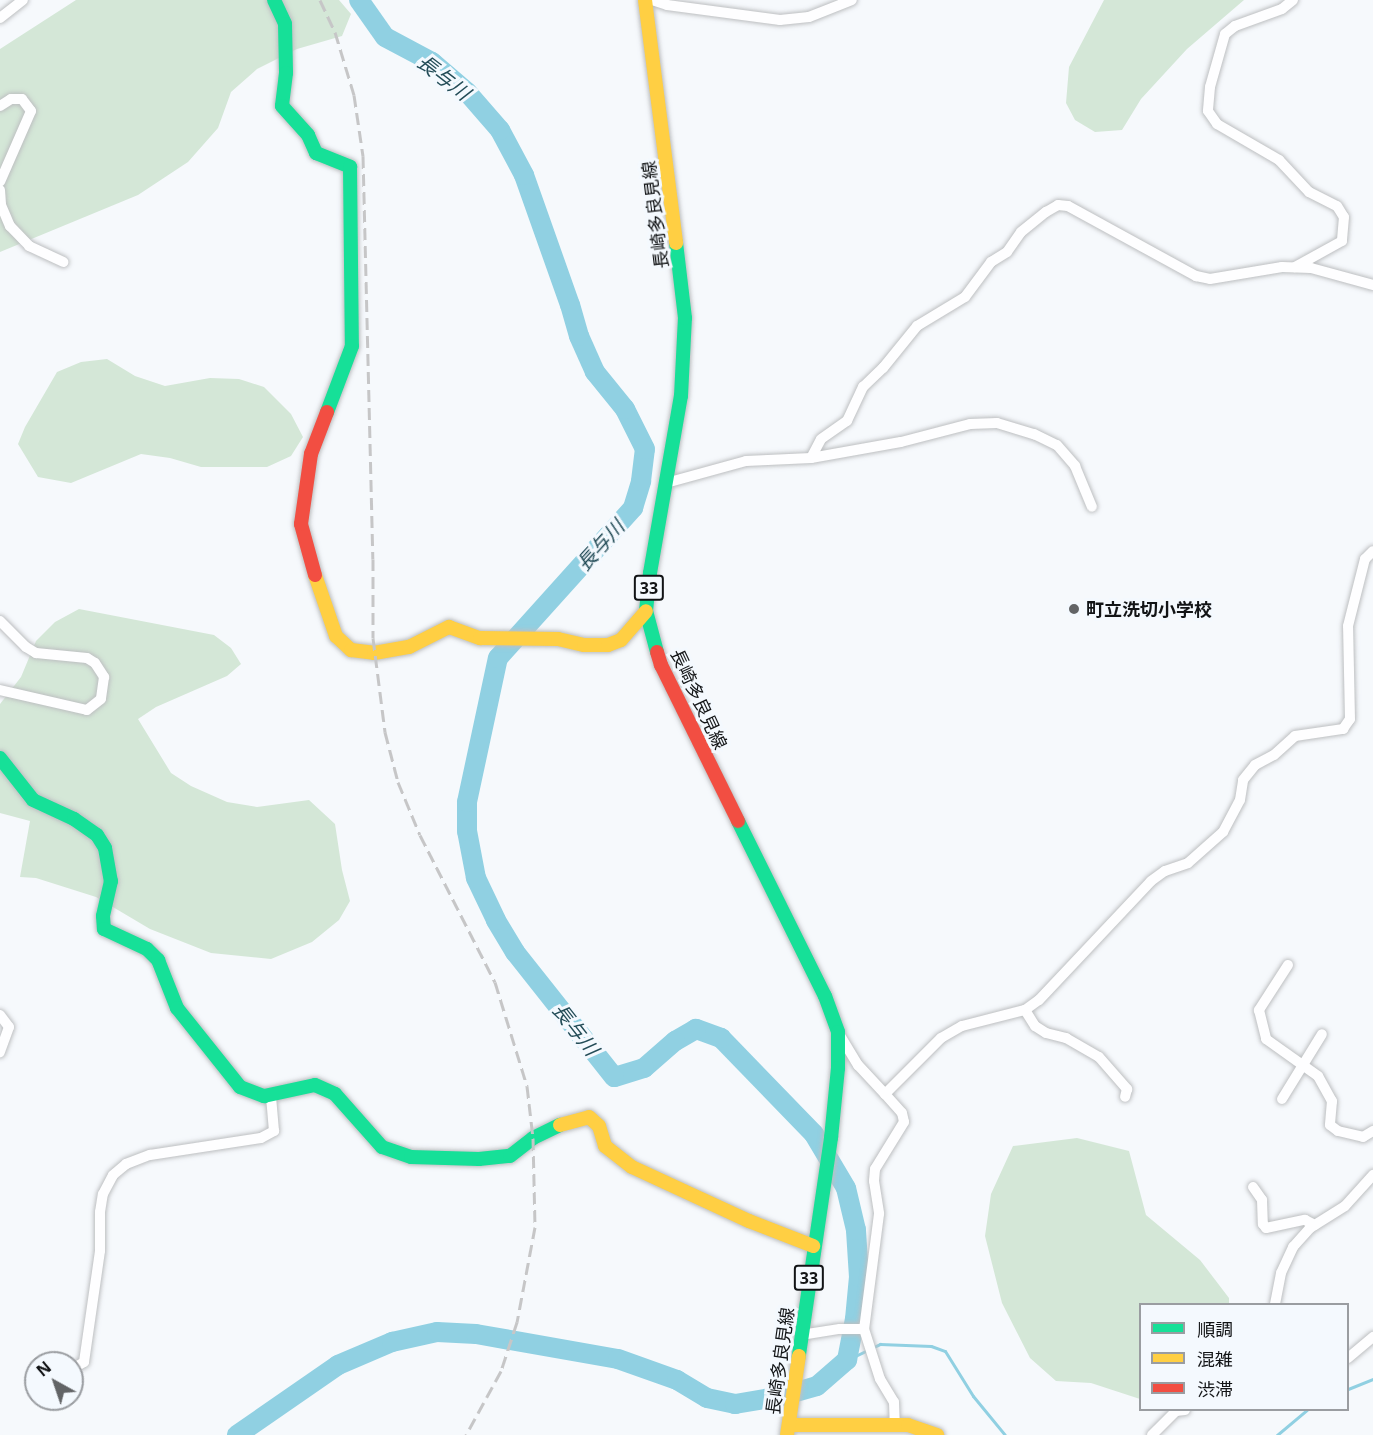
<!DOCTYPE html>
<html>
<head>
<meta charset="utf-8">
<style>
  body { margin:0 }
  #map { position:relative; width:1373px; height:1435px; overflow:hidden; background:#f6f9fc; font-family:"Noto Sans","Noto Sans JP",sans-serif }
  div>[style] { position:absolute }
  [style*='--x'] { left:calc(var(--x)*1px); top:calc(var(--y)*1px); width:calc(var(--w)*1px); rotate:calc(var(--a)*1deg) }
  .green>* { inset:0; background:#d4e7d7 }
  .stream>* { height:3px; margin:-1.5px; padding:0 1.5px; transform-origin:1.5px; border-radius:1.5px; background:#90d0e2 }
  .river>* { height:20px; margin:-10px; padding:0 10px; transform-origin:10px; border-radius:10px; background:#90d0e2 }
  .roads { filter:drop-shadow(0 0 2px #bdbfc1) drop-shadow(0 0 2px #bdbfc1) }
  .street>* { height:10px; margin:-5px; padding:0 5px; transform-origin:5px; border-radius:5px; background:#fefeff }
  .fast>* { height:14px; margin:-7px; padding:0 7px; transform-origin:7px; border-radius:7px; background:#16e098 }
  .slow>* { height:14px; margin:-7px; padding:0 7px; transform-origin:7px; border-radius:7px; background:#ffcf43 }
  .jam>* { height:14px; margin:-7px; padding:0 7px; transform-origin:7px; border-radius:7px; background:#f24e42 }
  .rail>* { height:3px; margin-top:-1.5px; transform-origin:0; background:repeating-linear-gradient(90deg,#c6c6c7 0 12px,transparent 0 18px) }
  .dots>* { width:16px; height:16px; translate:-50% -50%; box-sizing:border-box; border:3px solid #f4f9fe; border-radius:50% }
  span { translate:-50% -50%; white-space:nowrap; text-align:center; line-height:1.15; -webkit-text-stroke:6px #f4f9fe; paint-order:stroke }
  .shield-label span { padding:2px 4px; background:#f4f9fe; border:2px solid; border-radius:4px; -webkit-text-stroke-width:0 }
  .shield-label { font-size:16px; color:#121416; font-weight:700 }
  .street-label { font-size:18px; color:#121416 }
  .poi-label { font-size:18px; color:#121416; font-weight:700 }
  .left { translate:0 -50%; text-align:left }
  .water-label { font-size:20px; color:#234c57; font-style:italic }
  .legend { position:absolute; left:1139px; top:1303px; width:210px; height:108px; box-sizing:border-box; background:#f4f9fe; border:2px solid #9a9da1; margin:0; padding:8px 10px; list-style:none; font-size:18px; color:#121416 }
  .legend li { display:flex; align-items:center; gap:12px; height:30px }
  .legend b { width:30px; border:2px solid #9a9da1 }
  .north { position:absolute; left:24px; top:1351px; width:60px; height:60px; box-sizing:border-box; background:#f4f9fe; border:2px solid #9a9da1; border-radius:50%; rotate:320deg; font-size:16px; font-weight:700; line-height:24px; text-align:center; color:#121416 }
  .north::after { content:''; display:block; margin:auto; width:21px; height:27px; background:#626466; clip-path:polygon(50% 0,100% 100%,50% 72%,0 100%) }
</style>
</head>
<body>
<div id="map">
  <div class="green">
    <i style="clip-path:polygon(76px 0,339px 0,351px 14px,342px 36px,297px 49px,257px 69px,231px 92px,218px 128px,188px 162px,138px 195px,0 252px,0 49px)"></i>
    <i style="clip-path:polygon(1104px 0,1244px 0,1187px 49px,1141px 99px,1122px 130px,1095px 132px,1075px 120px,1066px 103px,1069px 67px)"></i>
    <i style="clip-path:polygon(107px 359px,135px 376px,165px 386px,210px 378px,239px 379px,264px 387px,291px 414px,303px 437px,291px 456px,267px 467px,201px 467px,170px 458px,141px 454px,71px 483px,38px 477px,18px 444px,25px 427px,57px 372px,81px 362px)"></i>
    <i style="clip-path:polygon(79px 609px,214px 635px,231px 648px,241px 664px,227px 676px,156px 707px,138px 719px,171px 773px,191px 786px,227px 802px,257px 807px,309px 800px,335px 824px,342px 870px,350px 901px,339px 920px,312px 942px,271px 959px,211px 953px,150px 929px,96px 897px,36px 878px,20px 877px,30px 821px,0 813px,0 704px,21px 677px,36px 641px,55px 622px)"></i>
    <i style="clip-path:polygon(1077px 1138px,1129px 1151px,1146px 1215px,1200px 1260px,1229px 1298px,1229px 1304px,1140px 1304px,1140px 1399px,1091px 1383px,1056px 1381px,1030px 1358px,1002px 1303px,985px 1236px,991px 1194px,1013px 1146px)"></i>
  </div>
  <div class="stream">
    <i style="--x:847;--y:1360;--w:37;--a:-26"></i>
    <i style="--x:880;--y:1344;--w:51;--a:2.2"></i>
    <i style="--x:931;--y:1346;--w:15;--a:20"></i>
    <i style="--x:945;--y:1351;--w:53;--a:58.1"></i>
    <i style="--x:973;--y:1396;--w:50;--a:50.6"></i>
    <i style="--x:1348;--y:1389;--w:27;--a:-22"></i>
    <i style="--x:1277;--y:1435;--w:39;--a:-40"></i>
  </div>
  <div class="river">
    <i style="--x:237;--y:1435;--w:123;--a:-34.7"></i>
    <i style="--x:338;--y:1365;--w:59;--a:-23.1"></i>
    <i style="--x:392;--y:1342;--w:46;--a:-12.5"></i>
    <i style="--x:437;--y:1332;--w:39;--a:3"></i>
    <i style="--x:476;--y:1334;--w:144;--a:10"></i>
    <i style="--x:618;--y:1359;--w:63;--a:19.6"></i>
    <i style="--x:677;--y:1380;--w:35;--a:31"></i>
    <i style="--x:707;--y:1398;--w:29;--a:12"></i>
    <i style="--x:735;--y:1404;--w:48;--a:-9.7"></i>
    <i style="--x:782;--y:1396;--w:36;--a:-16"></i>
    <i style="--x:817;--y:1386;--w:40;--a:-41"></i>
    <i style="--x:847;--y:1360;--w:42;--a:-79"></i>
    <i style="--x:855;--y:1319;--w:42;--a:-84.6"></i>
    <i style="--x:859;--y:1277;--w:47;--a:-93.7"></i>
    <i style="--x:856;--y:1230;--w:43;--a:-103.4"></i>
    <i style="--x:846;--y:1188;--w:63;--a:-120.7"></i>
    <i style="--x:814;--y:1134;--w:134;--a:-134.1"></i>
    <i style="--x:721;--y:1038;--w:27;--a:-160"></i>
    <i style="--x:696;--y:1029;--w:24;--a:150"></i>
    <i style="--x:675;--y:1041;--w:41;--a:138.9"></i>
    <i style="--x:644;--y:1068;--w:31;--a:163"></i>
    <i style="--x:614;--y:1077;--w:159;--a:-128.4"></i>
    <i style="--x:515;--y:952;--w:37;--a:-121"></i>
    <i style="--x:496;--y:920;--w:47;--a:-115.5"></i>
    <i style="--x:476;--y:878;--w:48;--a:-100.8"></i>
    <i style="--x:467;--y:831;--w:29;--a:-90"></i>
    <i style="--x:467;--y:802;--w:147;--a:-77.9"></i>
    <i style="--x:498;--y:658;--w:202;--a:-48"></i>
    <i style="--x:633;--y:508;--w:28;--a:-73"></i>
    <i style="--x:641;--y:481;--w:32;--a:-83"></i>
    <i style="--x:645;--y:449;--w:45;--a:-116.6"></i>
    <i style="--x:625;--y:409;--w:48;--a:-129"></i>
    <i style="--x:595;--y:372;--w:39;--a:-114"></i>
    <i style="--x:579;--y:336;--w:32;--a:-106"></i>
    <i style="--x:570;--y:305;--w:138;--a:-109.5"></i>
    <i style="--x:524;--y:175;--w:51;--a:-118.1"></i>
    <i style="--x:500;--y:130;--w:50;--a:-131"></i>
    <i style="--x:467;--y:92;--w:46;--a:-139.4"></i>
    <i style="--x:432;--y:62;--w:53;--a:-152"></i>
    <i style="--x:385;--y:37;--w:45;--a:-125.1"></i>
  </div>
  <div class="roads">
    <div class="street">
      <i style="--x:652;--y:0;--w:16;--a:18"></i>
      <i style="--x:667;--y:5;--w:114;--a:7.6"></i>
      <i style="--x:780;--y:20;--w:29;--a:-6"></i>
      <i style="--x:809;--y:17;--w:46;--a:-21.6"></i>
      <i style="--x:1293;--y:0;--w:14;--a:141"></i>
      <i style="--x:1282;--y:9;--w:50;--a:160.1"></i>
      <i style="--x:1235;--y:26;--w:13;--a:141"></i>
      <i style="--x:1225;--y:34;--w:55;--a:105.8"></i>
      <i style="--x:1210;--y:87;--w:24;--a:95"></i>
      <i style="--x:1208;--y:111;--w:16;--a:55"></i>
      <i style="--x:1217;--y:124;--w:72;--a:30.1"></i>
      <i style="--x:1279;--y:160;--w:44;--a:46.8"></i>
      <i style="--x:1309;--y:192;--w:31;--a:27"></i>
      <i style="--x:1337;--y:206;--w:13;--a:58"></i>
      <i style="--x:1344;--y:217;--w:24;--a:95"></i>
      <i style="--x:1342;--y:241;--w:54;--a:151"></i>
      <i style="--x:0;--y:18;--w:29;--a:-38"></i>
      <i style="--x:0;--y:106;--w:13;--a:-32"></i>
      <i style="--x:11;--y:99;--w:11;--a:0"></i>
      <i style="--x:22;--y:99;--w:15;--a:53"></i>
      <i style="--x:31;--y:111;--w:77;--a:113.6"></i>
      <i style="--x:0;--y:190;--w:15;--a:86"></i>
      <i style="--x:1;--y:205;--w:23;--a:67"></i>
      <i style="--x:10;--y:226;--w:28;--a:46"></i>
      <i style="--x:29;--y:246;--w:38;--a:25"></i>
      <i style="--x:811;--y:458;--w:21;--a:-62"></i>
      <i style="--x:821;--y:439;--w:32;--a:-35"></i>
      <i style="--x:847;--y:421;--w:38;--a:-65"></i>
      <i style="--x:863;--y:387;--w:28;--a:-44"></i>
      <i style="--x:883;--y:368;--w:54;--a:-51"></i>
      <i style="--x:917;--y:326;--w:56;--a:-31.1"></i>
      <i style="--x:965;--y:297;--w:44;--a:-53.4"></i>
      <i style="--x:991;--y:262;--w:19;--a:-32"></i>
      <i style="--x:1007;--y:252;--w:24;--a:-55"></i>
      <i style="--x:1021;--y:232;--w:32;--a:-39"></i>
      <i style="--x:1046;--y:212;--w:14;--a:-30"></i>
      <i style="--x:1058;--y:205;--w:10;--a:6"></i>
      <i style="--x:1068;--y:206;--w:146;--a:28.7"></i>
      <i style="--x:1196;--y:276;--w:14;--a:12"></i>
      <i style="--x:1210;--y:279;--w:73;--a:-9.5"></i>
      <i style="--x:1282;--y:267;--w:29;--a:2"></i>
      <i style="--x:1311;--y:268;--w:64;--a:15.3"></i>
      <i style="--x:666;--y:483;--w:83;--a:-15.4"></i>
      <i style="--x:746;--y:461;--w:65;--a:-2.6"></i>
      <i style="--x:811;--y:458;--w:91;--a:-10.1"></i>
      <i style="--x:901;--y:442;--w:71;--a:-14.6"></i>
      <i style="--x:970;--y:424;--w:27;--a:-2"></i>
      <i style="--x:997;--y:423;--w:39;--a:17"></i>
      <i style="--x:1034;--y:434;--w:25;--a:26"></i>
      <i style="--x:1057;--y:445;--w:28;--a:49"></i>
      <i style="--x:1075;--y:466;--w:44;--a:67.5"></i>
      <i style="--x:0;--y:621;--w:37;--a:45"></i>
      <i style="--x:26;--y:647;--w:12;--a:31"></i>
      <i style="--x:36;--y:653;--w:51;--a:5.6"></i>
      <i style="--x:87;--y:658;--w:9;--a:32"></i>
      <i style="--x:95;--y:663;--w:17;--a:57"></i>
      <i style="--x:104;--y:677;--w:22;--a:98"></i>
      <i style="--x:101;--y:699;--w:18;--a:142"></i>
      <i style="--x:87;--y:710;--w:89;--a:-167.1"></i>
      <i style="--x:1288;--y:965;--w:54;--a:122.8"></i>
      <i style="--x:1259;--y:1010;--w:30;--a:76"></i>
      <i style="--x:1266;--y:1039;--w:64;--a:35.4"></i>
      <i style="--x:1318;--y:1076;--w:29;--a:61"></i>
      <i style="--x:1332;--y:1101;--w:24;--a:95"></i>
      <i style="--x:1330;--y:1125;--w:10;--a:37"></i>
      <i style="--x:1338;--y:1131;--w:26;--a:13"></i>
      <i style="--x:1363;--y:1137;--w:12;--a:-31"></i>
      <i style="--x:1025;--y:1010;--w:19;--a:58"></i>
      <i style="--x:1035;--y:1026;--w:13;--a:32"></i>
      <i style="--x:1046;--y:1033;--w:21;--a:14"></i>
      <i style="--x:1066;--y:1038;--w:38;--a:30"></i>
      <i style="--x:1099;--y:1057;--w:43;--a:48.8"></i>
      <i style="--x:1127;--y:1089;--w:8;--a:104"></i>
      <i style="--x:0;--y:1015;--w:15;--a:53"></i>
      <i style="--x:9;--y:1027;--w:27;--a:110"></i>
      <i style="--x:838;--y:1032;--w:39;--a:59"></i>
      <i style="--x:858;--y:1065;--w:40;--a:47"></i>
      <i style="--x:885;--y:1094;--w:79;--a:-45"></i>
      <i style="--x:941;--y:1038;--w:24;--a:-30"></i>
      <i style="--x:962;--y:1026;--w:65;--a:-14.3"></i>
      <i style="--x:1025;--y:1010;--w:17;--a:-36"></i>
      <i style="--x:1039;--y:1000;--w:163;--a:-46.7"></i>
      <i style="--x:1151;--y:881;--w:17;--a:-36"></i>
      <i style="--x:1165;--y:871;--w:24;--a:-19"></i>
      <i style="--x:1188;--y:863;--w:47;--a:-41.5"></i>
      <i style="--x:1223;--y:832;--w:36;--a:-62"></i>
      <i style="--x:1240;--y:800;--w:20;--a:-81"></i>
      <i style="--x:1243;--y:780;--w:19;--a:-51"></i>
      <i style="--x:1255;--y:765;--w:21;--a:-28"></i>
      <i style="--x:1274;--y:755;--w:28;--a:-42"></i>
      <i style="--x:1295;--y:736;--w:49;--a:-8.3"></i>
      <i style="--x:1343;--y:729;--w:12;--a:-55"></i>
      <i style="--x:1350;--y:719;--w:93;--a:-91.2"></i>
      <i style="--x:1348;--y:626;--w:69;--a:-75.8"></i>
      <i style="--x:1365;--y:559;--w:11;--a:-45"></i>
      <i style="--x:885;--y:1094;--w:25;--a:48"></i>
      <i style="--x:902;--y:1113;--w:9;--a:77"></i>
      <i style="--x:904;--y:1122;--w:55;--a:121.7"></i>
      <i style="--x:875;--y:1169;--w:12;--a:95"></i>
      <i style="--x:874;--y:1181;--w:33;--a:81"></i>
      <i style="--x:879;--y:1214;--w:116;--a:97.4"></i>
      <i style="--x:864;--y:1329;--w:52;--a:72.3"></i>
      <i style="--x:880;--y:1379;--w:27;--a:59"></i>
      <i style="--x:894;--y:1402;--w:24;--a:88"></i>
      <i style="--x:1282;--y:1099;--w:76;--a:-58.4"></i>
      <i style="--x:1253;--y:1187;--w:16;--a:55"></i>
      <i style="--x:1262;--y:1200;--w:24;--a:88"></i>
      <i style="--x:1263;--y:1224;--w:5;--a:53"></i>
      <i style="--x:1266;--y:1228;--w:40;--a:-12"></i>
      <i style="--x:1305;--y:1220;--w:11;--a:27"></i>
      <i style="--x:1275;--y:1304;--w:32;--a:-79"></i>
      <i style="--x:1281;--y:1273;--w:29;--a:-65"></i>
      <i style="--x:1293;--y:1247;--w:25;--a:-48"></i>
      <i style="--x:1310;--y:1228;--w:41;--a:-32.2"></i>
      <i style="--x:1345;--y:1206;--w:42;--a:-47.9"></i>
      <i style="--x:801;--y:1335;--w:39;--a:-9"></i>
      <i style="--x:840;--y:1329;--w:24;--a:0"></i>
      <i style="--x:1348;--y:1358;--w:33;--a:-40"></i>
      <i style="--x:72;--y:1369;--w:14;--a:-30"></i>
      <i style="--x:84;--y:1362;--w:112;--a:-81.8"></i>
      <i style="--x:100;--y:1251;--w:39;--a:-90"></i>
      <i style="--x:100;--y:1212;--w:18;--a:-81"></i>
      <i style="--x:103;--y:1194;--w:21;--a:-62"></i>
      <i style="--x:113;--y:1175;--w:17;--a:-40"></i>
      <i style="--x:126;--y:1164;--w:26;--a:-21"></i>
      <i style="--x:150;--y:1155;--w:112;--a:-8.7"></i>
      <i style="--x:261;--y:1138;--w:15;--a:-28"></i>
      <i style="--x:274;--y:1131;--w:36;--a:-95"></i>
      <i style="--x:1152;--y:1435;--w:34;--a:-45"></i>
      <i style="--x:1176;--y:1411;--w:9;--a:-6"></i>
    </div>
    <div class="fast">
      <i style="--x:274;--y:0;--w:26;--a:65"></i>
      <i style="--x:285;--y:24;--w:49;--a:88.8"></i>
      <i style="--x:286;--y:73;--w:33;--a:97"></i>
      <i style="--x:282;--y:106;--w:39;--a:48"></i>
      <i style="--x:308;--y:135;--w:20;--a:66"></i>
      <i style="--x:316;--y:153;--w:37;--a:22"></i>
      <i style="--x:350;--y:167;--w:179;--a:89.4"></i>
      <i style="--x:352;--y:346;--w:71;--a:110.7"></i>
      <i style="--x:657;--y:652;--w:42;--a:-105"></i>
      <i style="--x:646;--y:611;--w:38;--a:-84"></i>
      <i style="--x:650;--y:573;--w:180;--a:-80.1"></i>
      <i style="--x:681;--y:396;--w:78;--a:-87.1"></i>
      <i style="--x:685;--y:318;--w:76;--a:-96.8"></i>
      <i style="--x:0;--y:758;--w:53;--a:51.8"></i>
      <i style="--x:33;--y:800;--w:45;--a:24.9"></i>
      <i style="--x:74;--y:819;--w:28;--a:35"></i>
      <i style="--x:97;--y:835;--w:15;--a:58"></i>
      <i style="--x:105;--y:848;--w:34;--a:80"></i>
      <i style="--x:111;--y:881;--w:36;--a:103"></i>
      <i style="--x:103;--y:916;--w:13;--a:86"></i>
      <i style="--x:104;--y:929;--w:47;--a:24.9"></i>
      <i style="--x:147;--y:949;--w:16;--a:45"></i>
      <i style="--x:158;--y:960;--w:52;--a:68.4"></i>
      <i style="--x:177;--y:1008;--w:101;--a:51.4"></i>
      <i style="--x:240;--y:1087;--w:26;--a:21"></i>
      <i style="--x:264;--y:1096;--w:52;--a:-12.2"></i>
      <i style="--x:315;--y:1085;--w:22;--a:24"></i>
      <i style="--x:335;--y:1094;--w:71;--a:48.4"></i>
      <i style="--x:382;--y:1147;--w:31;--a:19"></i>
      <i style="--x:411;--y:1157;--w:68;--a:1.7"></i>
      <i style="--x:479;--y:1159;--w:31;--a:-6"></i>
      <i style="--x:510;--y:1156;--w:29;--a:-38"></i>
      <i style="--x:533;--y:1138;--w:30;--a:-26"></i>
      <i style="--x:738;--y:821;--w:195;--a:63.6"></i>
      <i style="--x:825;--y:996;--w:38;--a:70"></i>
      <i style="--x:838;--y:1032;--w:36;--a:90"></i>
      <i style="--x:838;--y:1068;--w:70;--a:95.7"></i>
      <i style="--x:831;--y:1138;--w:220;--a:98.4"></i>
    </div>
    <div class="slow">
      <i style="--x:645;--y:0;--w:245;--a:82.7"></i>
      <i style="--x:315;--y:575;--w:65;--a:71"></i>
      <i style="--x:336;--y:636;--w:21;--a:43"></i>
      <i style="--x:351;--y:650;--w:23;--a:7"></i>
      <i style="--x:374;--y:653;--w:36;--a:-10"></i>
      <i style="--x:409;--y:647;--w:45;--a:-26.6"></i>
      <i style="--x:449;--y:627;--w:33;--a:20"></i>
      <i style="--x:480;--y:638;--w:78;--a:0.7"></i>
      <i style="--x:558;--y:639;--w:27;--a:13"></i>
      <i style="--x:584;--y:645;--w:24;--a:0"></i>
      <i style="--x:608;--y:645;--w:14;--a:-21"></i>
      <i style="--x:621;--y:640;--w:38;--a:-49"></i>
      <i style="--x:560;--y:1125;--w:30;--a:-15"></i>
      <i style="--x:589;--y:1117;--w:13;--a:42"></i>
      <i style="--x:599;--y:1126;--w:21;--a:73"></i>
      <i style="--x:605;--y:1146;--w:34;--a:38"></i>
      <i style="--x:632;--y:1167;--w:129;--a:24.8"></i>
      <i style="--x:749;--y:1221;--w:69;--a:21.3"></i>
      <i style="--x:789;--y:1425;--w:119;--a:0"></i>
      <i style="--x:908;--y:1425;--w:31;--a:19"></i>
      <i style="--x:787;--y:1435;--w:80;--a:-81.4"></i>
    </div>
    <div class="jam">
      <i style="--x:315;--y:575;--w:53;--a:-105.4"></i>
      <i style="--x:301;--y:524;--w:71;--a:-81.9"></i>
      <i style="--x:311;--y:454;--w:45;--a:-69.1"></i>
      <i style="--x:657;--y:652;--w:14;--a:73"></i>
      <i style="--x:661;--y:665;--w:174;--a:63.7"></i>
    </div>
  </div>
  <div class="rail">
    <i style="--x:320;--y:0;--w:35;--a:65"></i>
    <i style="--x:335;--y:32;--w:66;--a:73.2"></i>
    <i style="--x:354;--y:95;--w:62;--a:81.6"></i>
    <i style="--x:363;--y:156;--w:403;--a:88.6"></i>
    <i style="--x:373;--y:559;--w:79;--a:90"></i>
    <i style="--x:373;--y:638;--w:95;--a:82.7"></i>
    <i style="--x:385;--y:732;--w:52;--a:75.4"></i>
    <i style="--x:398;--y:782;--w:57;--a:67.5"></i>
    <i style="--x:420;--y:835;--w:165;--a:63"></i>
    <i style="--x:495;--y:982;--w:109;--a:72.9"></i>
    <i style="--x:527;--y:1086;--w:52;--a:83.4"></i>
    <i style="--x:533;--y:1138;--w:89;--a:88.7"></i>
    <i style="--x:535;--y:1227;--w:97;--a:100.7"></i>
    <i style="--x:517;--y:1322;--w:52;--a:108.1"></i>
    <i style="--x:501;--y:1371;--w:73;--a:118.7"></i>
  </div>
  <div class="dots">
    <i style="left:1074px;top:609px;background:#626466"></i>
  </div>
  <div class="shield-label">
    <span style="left:649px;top:588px">33</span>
    <span style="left:809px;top:1278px">33</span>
  </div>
  <div class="street-label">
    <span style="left:655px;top:215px;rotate:-97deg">長崎多良見線</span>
    <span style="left:699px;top:699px;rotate:65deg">長崎多良見線</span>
    <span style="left:780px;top:1361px;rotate:-82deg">長崎多良見線</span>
  </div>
  <div class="poi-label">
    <span class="left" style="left:1086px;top:609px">町立洗切小学校</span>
  </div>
  <div class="water-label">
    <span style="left:444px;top:77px;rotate:38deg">長与川</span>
    <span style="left:600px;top:545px;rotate:-48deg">長与川</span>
    <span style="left:576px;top:1029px;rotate:52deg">長与川</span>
  </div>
  <ul class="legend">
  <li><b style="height:8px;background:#16e098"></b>順調</li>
  <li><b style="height:8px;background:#ffcf43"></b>混雑</li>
  <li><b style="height:8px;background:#f24e42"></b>渋滞</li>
  </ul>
  <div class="north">N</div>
</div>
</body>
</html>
